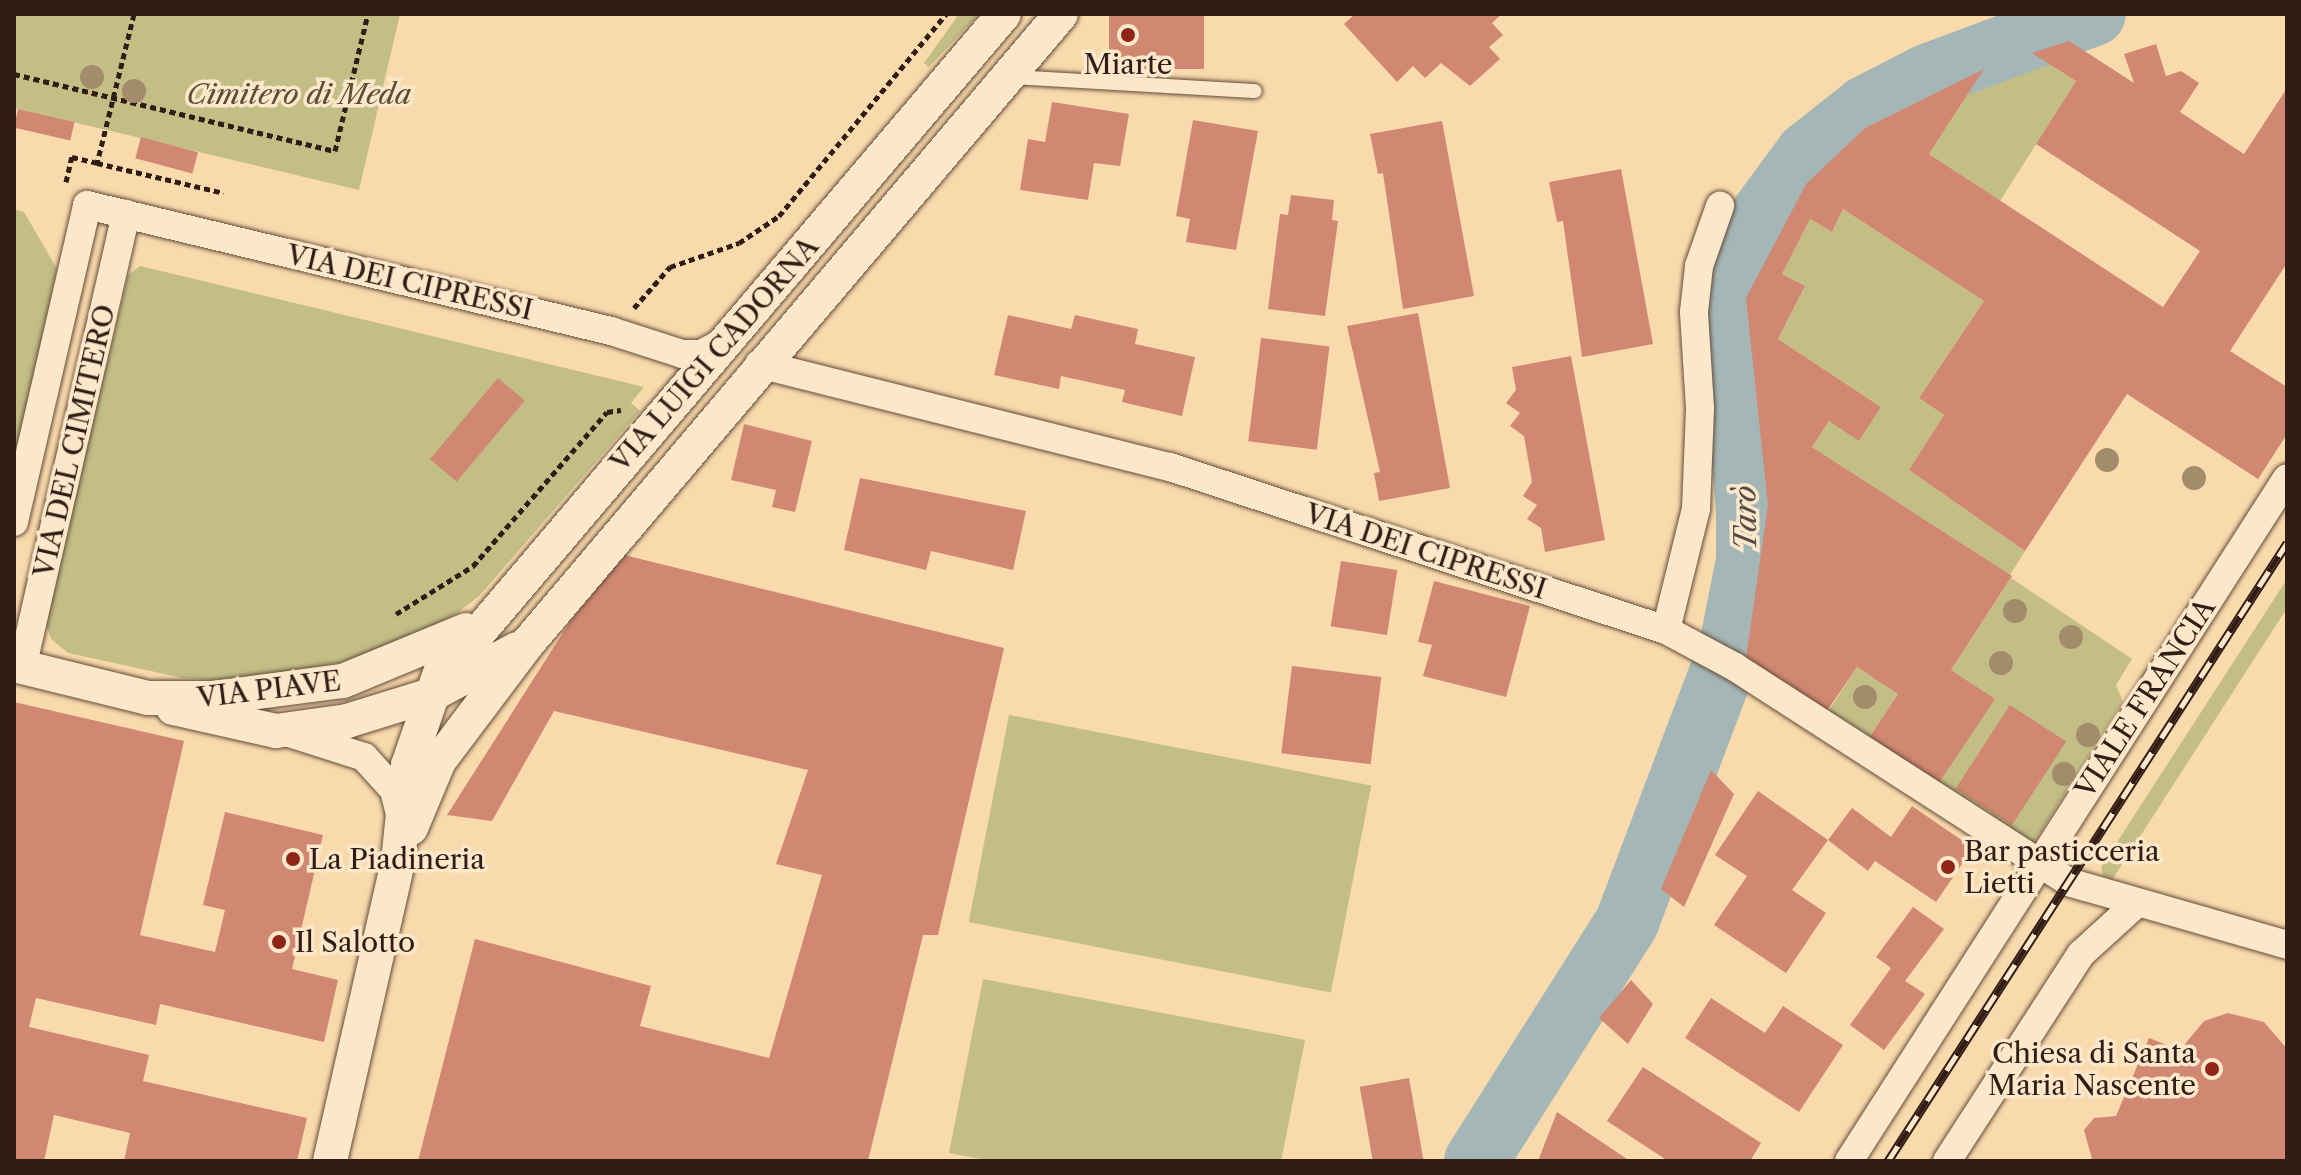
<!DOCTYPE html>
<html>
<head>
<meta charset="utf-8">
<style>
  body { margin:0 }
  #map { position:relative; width:2301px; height:1175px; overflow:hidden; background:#f9daac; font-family:"Libre Caslon Text",serif }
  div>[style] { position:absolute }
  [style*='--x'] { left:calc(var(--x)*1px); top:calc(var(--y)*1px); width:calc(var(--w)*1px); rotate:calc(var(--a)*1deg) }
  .green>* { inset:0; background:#c2be86; transform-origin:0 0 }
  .river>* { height:64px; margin:-32px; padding:0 32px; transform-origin:32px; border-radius:32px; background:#a4b7b6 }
  .building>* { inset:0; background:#d18872; transform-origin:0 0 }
  .path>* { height:5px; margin-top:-2.5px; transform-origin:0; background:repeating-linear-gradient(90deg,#311d15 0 6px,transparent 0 10px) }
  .roads { filter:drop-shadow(0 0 2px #634c3b) drop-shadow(0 0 2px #634c3b) }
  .service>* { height:14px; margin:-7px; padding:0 7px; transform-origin:7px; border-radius:7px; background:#fbe7c9 }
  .minor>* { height:28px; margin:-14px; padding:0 14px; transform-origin:14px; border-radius:14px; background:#fbe7c9 }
  .tertiary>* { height:34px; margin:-17px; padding:0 17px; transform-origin:17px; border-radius:17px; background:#fbe7c9 }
  .rail>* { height:9px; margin-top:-4.5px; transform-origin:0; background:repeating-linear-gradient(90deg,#fbe7c9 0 18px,#311d15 0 36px); box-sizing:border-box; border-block:2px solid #311d15 }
  .trees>* { width:24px; height:24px; margin:-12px; border-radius:50%; background:#a38c6c }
  .dots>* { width:22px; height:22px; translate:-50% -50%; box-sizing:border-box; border:4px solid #fbe7c9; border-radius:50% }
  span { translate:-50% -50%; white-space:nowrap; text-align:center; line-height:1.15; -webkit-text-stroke:7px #fbe7c9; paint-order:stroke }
  .poi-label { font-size:28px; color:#311d15 }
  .left { translate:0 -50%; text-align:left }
  .right { translate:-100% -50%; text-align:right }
  .park-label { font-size:28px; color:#5c4d37; font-style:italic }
  .street-label { font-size:28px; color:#311d15 }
  .water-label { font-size:30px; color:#544b45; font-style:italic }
  .frame { position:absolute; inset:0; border:16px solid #311d15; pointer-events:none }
</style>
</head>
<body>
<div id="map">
  <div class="green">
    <i style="clip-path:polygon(14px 14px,400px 14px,359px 190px,14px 108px)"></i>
    <i style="clip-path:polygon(959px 14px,979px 14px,929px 67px,924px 63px)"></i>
    <i style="clip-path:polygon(2032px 53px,2076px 81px,2000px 201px,1929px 154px,1984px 69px)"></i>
    <i style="clip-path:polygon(14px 209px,24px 212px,57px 269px,14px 464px)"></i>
    <i style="clip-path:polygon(1843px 209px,1984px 301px,1919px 398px,1944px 415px,1909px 470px,2025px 551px,2010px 575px,1812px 447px,1829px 421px,1859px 440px,1881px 407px,1778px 339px,1805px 286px,1782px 274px,1810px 219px,1832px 232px)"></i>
    <i style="clip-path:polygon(140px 266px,644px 387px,631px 403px,640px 411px,479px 596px,444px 623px,358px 660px,227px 681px,183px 678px,68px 653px,51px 639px,45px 621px,128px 275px)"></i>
    <i style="clip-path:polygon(2011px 578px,2132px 659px,2116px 685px,2123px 702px,2033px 844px,1939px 783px,1994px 699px,1951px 670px)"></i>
    <i style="clip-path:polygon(2287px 579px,2287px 608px,2112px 880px,2103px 875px,2101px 867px)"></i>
    <i style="left:1857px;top:667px;width:49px;height:53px;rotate:33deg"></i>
    <i style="left:1009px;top:715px;width:369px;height:211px;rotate:11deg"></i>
    <i style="clip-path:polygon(983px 979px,1305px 1040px,1281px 1161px,991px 1161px,949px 1153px)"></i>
  </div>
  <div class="river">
    <i style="--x:1476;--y:1161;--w:283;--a:-57.7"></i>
    <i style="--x:1627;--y:922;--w:294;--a:-69.3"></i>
    <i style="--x:1731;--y:647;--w:89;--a:-78.9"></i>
    <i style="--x:1748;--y:560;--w:49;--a:-90"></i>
    <i style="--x:1748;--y:511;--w:207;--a:-94.7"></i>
    <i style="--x:1731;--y:305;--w:96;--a:-70.6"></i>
    <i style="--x:1763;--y:214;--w:74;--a:-53.7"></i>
    <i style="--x:1807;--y:154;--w:74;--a:-38.4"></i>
    <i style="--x:1865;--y:108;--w:70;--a:-27.3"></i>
    <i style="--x:1927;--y:76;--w:178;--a:-20.4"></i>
  </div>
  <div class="building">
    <i style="left:1109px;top:14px;width:95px;height:55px"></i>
    <i style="clip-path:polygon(1355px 14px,1502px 14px,1492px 23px,1503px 35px,1489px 47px,1500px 59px,1470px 86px,1441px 63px,1425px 78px,1413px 66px,1397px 82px,1344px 24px)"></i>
    <i style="clip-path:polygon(2069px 41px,2134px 83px,2124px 54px,2156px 44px,2166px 76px,2181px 71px,2199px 83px,2180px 112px,2244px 154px,2287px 88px,2287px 263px,2230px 351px,2287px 387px,2287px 434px,2258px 479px,2127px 394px,2025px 551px,1909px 470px,1944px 415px,1919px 398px,1984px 301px,1843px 209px,1832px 232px,1810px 219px,1782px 274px,1805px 286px,1778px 339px,1881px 407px,1859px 441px,1829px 421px,1812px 447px,2012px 576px,1951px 670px,1995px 699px,1939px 783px,1869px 738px,1898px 694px,1857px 667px,1827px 711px,1746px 658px,1768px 505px,1746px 298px,1806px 184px,1865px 128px,1984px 69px,1929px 154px,2163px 307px,2200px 251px,2036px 144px,2076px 81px,2032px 53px)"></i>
    <i style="clip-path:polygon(1052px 102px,1129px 114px,1120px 166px,1094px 163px,1088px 200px,1020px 190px,1028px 139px,1045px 142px)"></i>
    <i style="left:18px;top:109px;width:58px;height:19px;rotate:13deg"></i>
    <i style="clip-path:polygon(1193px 120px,1258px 131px,1236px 250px,1186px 242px,1190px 219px,1176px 216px)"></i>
    <i style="clip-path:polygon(1442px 121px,1474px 296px,1403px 309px,1383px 173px,1378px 174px,1370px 134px)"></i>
    <i style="left:141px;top:137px;width:59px;height:22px;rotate:15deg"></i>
    <i style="clip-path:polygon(1621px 169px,1653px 344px,1582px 357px,1563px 221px,1557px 222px,1549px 182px)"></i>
    <i style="clip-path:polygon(1291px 195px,1334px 200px,1332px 220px,1338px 221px,1325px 316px,1268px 309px,1280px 214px,1288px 215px)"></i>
    <i style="clip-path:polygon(1418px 313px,1450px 488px,1379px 501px,1374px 473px,1380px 472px,1347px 326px)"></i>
    <i style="clip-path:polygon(1008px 315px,1071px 329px,1075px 315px,1138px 329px,1135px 344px,1195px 357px,1182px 416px,1122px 402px,1125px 390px,1061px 376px,1059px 389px,994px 375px)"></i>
    <i style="left:1261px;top:338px;width:69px;height:104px;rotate:7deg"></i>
    <i style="clip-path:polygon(1571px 356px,1605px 540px,1545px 552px,1541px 528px,1527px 519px,1537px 505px,1523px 496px,1532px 482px,1524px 436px,1510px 426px,1520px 413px,1506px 403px,1516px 390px,1512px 367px)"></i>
    <i style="left:498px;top:378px;width:35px;height:106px;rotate:40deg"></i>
    <i style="clip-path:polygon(744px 424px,812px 441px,795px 512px,772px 507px,776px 490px,731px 480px)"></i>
    <i style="clip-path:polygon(860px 478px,1026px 511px,1013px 570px,931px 551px,926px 570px,844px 550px)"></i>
    <i style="clip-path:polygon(624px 555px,1004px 648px,938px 935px,923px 935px,868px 1161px,418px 1161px,475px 939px,651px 986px,640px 1026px,769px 1058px,822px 875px,776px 864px,808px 770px,554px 711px,492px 821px,447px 815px,571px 620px)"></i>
    <i style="left:1341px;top:561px;width:57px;height:66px;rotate:9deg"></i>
    <i style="clip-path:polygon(1434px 581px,1530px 606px,1506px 697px,1423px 676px,1432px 645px,1418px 642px)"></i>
    <i style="left:1292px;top:666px;width:90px;height:88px;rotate:7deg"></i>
    <i style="clip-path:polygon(14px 702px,184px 741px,140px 935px,215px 952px,225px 910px,203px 905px,225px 812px,323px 835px,292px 969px,338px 980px,324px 1042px,160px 1004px,156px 1025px,36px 998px,29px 1027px,149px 1055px,143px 1081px,307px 1118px,297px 1161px,124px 1161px,130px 1133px,54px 1115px,44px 1161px,14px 1161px)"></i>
    <i style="left:2010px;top:705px;width:67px;height:100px;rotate:33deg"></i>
    <i style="clip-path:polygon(1711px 770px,1734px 794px,1684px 907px,1661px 889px)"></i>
    <i style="clip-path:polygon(1758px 791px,1828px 840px,1792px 890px,1826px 913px,1786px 973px,1714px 925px,1747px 876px,1715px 855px)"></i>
    <i style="clip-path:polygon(1912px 806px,1973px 848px,1936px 902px,1875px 861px,1868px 871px,1828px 840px,1852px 808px,1891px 837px)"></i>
    <i style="clip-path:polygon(1913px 907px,1944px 929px,1905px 981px,1925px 994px,1884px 1050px,1850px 1025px,1891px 968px,1876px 957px)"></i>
    <i style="clip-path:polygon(1631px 980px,1653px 1004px,1628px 1044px,1599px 1018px)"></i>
    <i style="clip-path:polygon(1711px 998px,1765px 1033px,1783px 1006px,1843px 1045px,1799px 1112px,1685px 1038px)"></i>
    <i style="clip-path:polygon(2228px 1013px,2264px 1022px,2287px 1049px,2287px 1161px,2092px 1159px,2084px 1130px,2094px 1118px,2116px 1116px,2149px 1038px,2180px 1050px,2204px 1021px)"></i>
    <i style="clip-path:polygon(1643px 1067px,1761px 1143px,1750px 1161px,1668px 1161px,1607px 1121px)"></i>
    <i style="left:1409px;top:1078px;width:84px;height:50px;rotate:80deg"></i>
    <i style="clip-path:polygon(1557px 1112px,1630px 1161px,1538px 1161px)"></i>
  </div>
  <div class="path">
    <i style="--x:134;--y:14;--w:154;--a:103.9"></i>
    <i style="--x:97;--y:163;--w:130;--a:13.3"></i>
    <i style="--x:14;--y:74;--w:330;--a:13.5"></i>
    <i style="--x:335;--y:151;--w:141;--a:-76.5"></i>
    <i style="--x:66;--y:182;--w:26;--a:-77"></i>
    <i style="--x:72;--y:157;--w:26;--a:13"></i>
    <i style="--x:634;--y:308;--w:55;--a:-48.7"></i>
    <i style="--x:670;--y:267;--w:73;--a:-19.2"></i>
    <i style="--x:739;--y:243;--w:48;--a:-34"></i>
    <i style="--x:779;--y:216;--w:262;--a:-50.4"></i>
    <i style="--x:396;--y:614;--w:91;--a:-31.9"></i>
    <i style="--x:473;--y:566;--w:204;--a:-49"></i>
    <i style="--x:607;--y:412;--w:14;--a:-8"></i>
  </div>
  <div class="roads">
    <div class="service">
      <i style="--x:1011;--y:77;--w:244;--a:3.3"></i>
    </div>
    <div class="minor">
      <i style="--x:759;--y:364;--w:424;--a:14.1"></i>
      <i style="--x:1170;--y:467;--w:522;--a:18.19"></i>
      <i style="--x:1666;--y:630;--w:78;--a:28.2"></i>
      <i style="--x:1735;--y:667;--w:396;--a:32.8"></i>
      <i style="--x:2068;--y:882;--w:228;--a:16"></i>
      <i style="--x:14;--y:522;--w:325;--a:-77"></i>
      <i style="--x:87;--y:205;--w:539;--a:13.52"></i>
      <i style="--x:611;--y:331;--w:75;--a:17.9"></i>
      <i style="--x:682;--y:354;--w:19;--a:0"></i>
      <i style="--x:701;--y:354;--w:26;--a:-28"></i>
      <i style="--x:1666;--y:630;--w:125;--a:-76.1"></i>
      <i style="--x:1696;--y:509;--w:101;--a:-87.7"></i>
      <i style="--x:1700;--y:408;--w:96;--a:-93.6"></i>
      <i style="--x:1694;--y:312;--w:46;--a:-83.8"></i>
      <i style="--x:1699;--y:266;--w:64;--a:-70.7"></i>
      <i style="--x:22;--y:668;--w:466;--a:-77.1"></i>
      <i style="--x:289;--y:733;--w:79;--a:17.7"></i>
      <i style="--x:364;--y:757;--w:45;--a:47.7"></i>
      <i style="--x:394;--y:790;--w:29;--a:76"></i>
      <i style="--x:1849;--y:1161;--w:811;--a:-57.33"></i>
      <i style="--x:1947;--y:1161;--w:247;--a:-57.1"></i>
      <i style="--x:2081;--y:954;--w:74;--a:-42.3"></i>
    </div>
    <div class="tertiary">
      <i style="--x:14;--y:665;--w:138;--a:13.8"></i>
      <i style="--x:148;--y:698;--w:65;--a:0"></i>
      <i style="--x:213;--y:698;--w:131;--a:-7.5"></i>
      <i style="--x:343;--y:681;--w:133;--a:-22.5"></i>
      <i style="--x:173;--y:708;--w:106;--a:12.6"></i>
      <i style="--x:276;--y:731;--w:72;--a:-8"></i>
      <i style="--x:347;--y:721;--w:88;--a:-17.2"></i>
      <i style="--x:431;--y:695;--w:98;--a:-28.1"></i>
      <i style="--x:411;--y:828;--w:73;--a:-67.3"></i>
      <i style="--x:439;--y:761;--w:148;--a:-53"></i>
      <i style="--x:528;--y:643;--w:824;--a:-49.72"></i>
      <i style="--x:330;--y:1161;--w:307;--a:-77.2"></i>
      <i style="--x:398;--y:862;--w:98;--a:-84.1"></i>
      <i style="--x:408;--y:765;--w:104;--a:-70.9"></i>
      <i style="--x:442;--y:667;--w:52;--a:-43.5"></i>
      <i style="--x:480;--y:631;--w:809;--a:-49.66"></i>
    </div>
  </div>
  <div class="rail">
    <i style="--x:1888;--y:1161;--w:736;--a:-57.15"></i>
  </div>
  <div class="trees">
    <i style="left:92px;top:77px"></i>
    <i style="left:134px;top:91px"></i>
    <i style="left:2107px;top:460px"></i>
    <i style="left:2194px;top:478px"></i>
    <i style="left:2015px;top:611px"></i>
    <i style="left:2071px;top:637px"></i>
    <i style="left:2001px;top:663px"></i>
    <i style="left:1865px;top:697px"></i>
    <i style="left:2088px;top:735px"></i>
    <i style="left:2064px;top:774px"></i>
  </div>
  <div class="dots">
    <i style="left:1128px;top:35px;background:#8f2418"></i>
    <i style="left:293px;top:859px;background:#8f2418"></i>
    <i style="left:1948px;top:867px;background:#8f2418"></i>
    <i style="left:279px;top:942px;background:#8f2418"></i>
    <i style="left:2212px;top:1069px;background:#8f2418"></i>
  </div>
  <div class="poi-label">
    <span style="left:1128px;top:64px">Miarte</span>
    <span class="left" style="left:1964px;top:867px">Bar pasticceria<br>Lietti</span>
    <span class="left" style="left:309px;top:859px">La Piadineria</span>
    <span class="left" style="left:295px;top:942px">Il Salotto</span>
    <span class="right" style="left:2196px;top:1069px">Chiesa di Santa<br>Maria Nascente</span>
  </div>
  <div class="park-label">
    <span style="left:299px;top:94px">Cimitero di Meda</span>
  </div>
  <div class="street-label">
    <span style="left:410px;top:282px;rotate:13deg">VIA DEI CIPRESSI</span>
    <span style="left:714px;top:354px;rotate:-49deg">VIA LUIGI CADORNA</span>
    <span style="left:74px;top:441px;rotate:-77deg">VIA DEL CIMITERO</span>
    <span style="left:1426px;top:551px;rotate:18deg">VIA DEI CIPRESSI</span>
    <span style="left:269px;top:689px;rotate:-7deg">VIA PIAVE</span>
    <span style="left:2145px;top:698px;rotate:-57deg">VIALE FRANCIA</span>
  </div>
  <div class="water-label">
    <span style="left:1746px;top:518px;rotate:-91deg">Tarò</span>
  </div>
  <div class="frame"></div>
</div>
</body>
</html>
